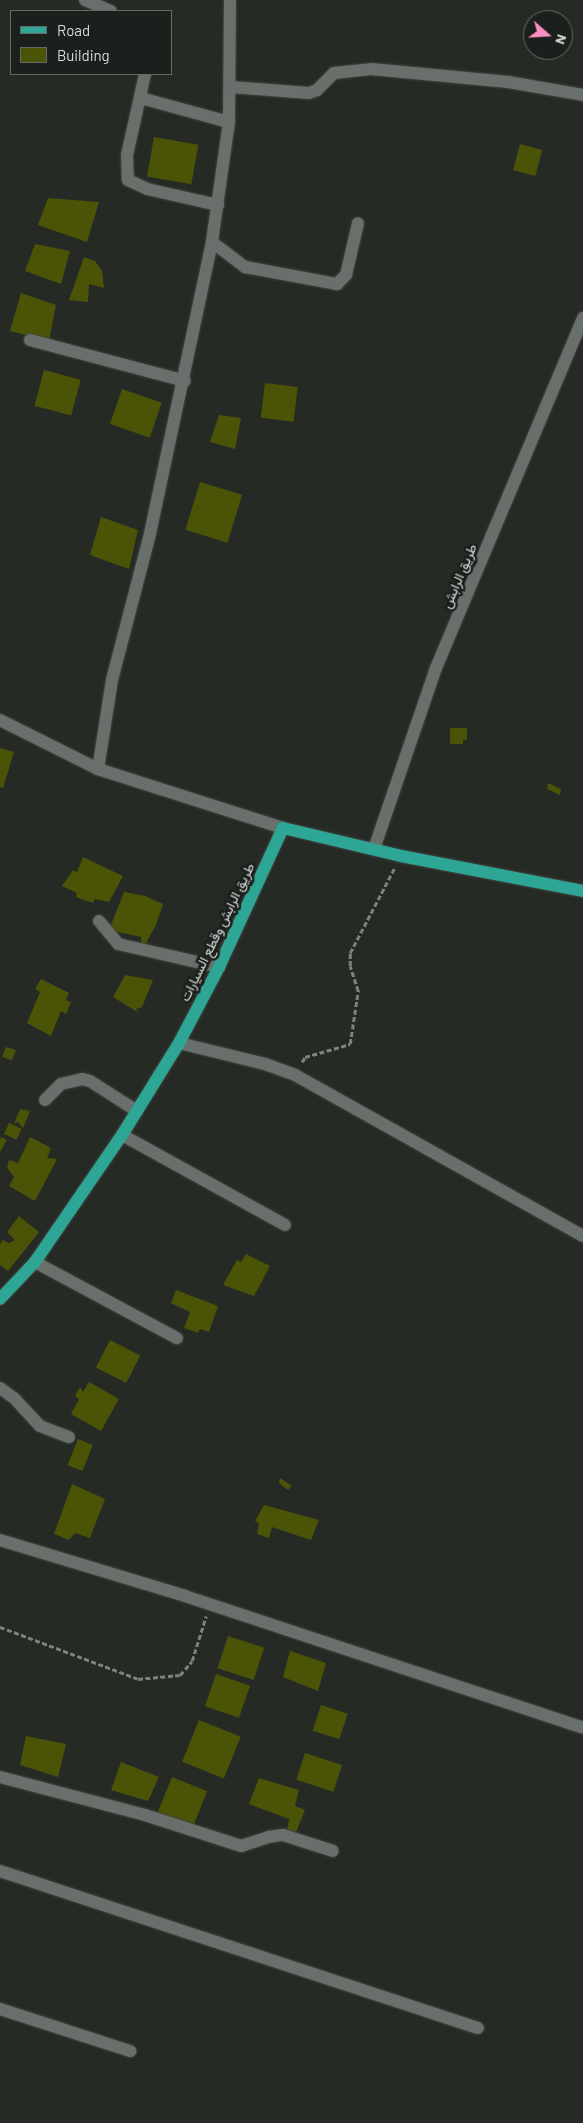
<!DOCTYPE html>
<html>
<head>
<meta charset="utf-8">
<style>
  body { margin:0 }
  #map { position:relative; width:583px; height:2123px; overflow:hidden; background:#252a25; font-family:Barlow,Vazirmatn,sans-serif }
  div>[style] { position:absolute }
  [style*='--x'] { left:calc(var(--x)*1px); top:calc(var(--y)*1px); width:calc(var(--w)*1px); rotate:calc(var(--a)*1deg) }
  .building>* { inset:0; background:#4b5406; transform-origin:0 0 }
  .path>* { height:2.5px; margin-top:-1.25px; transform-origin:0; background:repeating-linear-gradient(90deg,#7e827e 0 5px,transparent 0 7.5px) }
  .roads { filter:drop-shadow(0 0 1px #424742) drop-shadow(0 0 1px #424742) }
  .minor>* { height:12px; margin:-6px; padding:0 6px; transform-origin:6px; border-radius:6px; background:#696f6a }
  .major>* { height:12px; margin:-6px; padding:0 6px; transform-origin:6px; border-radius:6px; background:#2ea695 }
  span { translate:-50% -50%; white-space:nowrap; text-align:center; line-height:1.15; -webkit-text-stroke:5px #1b201c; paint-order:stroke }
  .street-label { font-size:14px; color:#d7dad7 }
  .legend { position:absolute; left:10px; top:10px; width:162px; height:65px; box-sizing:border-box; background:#1b201c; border:1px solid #666a67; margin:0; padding:6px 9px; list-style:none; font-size:15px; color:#d7dad7 }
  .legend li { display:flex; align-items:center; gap:10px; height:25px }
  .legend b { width:25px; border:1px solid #666a67 }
  .north { position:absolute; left:523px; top:10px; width:50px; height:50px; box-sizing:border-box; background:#1b201c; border:1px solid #666a67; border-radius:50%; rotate:109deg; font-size:14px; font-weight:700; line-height:20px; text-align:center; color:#d7dad7 }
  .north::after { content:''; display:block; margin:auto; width:18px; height:22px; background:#fc8fc1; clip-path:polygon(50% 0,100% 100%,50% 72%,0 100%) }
</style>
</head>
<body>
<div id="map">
  <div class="building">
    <i style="left:154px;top:137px;width:45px;height:40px;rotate:10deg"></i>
    <i style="left:520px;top:144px;width:23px;height:27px;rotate:15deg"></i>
    <i style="clip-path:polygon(48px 198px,99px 202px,87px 242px,38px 225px)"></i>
    <i style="clip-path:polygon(35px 244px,70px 251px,61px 284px,25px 271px)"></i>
    <i style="clip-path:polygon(84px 257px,95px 261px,102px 271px,104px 288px,89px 284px,88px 302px,69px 300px)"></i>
    <i style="clip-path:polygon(21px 293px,56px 305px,49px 341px,10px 331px)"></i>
    <i style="left:44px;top:370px;width:38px;height:37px;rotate:15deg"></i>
    <i style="left:265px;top:383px;width:33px;height:35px;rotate:7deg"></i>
    <i style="left:122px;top:389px;width:42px;height:37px;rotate:19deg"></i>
    <i style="clip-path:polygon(219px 415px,241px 418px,235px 449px,210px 442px)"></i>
    <i style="left:200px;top:482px;width:44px;height:50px;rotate:17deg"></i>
    <i style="clip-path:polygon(101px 517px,138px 530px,129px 569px,90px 555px)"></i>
    <i style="clip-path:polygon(450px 728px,467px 728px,467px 740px,463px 740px,463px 744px,450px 744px)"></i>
    <i style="clip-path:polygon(0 748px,14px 752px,3px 788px,0 787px)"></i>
    <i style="clip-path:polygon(548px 783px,561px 789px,560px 795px,547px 789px)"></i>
    <i style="clip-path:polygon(83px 857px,123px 876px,109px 902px,95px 899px,93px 903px,76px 897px,77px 893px,62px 886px,73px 870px,77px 872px)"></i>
    <i style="clip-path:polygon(124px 892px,145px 896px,163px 904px,156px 925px,142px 950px,141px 937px,109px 930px)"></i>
    <i style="clip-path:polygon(125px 975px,153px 980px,142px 1007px,136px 1009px,139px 1013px,113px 997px)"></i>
    <i style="clip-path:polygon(41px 979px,69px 993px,66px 1000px,71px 1002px,66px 1014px,61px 1011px,51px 1036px,27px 1023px,40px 992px,35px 989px)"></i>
    <i style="clip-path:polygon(6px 1047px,16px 1050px,12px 1060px,2px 1057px)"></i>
    <i style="clip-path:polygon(20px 1109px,30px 1111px,23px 1128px,18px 1122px,14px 1124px)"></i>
    <i style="left:9px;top:1123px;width:14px;height:12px;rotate:25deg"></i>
    <i style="clip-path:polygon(1px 1137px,7px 1140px,0 1152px,0 1140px)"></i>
    <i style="clip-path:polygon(30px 1137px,51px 1148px,47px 1158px,57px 1159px,35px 1201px,9px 1186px,14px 1177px,7px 1168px,9px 1160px,18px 1163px)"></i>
    <i style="clip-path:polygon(19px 1216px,39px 1232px,8px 1271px,0 1265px,0 1244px,3px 1240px,9px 1243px,15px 1240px,7px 1232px)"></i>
    <i style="clip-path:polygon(246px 1254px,270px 1266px,254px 1296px,223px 1285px,237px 1260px,241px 1262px)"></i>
    <i style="clip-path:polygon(176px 1290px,218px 1306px,209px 1332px,200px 1329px,198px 1333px,184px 1328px,190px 1312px,171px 1303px)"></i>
    <i style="left:110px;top:1340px;width:34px;height:31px;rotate:27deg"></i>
    <i style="clip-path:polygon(89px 1382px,119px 1399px,101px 1431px,71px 1414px,79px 1399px,75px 1396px,80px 1387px,83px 1392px)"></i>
    <i style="left:78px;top:1439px;width:16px;height:28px;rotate:22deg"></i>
    <i style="clip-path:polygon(280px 1478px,292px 1486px,288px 1490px,279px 1483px)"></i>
    <i style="clip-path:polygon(72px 1484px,105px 1499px,90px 1538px,75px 1533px,69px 1540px,54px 1534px)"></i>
    <i style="clip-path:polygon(264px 1505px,319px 1520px,311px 1540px,272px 1527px,269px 1538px,257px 1534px,259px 1523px,255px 1521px)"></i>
    <i style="left:228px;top:1636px;width:38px;height:34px;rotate:18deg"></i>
    <i style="clip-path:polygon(290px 1651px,326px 1663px,318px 1691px,283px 1677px)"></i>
    <i style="left:216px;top:1674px;width:36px;height:34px;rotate:19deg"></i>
    <i style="left:321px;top:1705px;width:28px;height:27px;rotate:18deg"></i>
    <i style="left:199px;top:1720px;width:45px;height:45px;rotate:22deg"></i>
    <i style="clip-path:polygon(26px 1736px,66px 1744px,58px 1777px,20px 1765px)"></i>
    <i style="left:305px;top:1753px;width:39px;height:28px;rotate:18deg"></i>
    <i style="clip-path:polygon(121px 1762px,159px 1777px,148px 1801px,111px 1790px)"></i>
    <i style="left:172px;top:1777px;width:38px;height:38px;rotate:22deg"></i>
    <i style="clip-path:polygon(259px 1778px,299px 1790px,295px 1806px,305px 1810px,296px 1832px,287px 1831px,289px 1819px,249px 1804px)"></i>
  </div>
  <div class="path">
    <i style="--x:302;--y:1062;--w:6;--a:-59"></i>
    <i style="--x:305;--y:1057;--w:47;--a:-16.1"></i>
    <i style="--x:350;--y:1044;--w:54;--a:-81.4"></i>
    <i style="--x:358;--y:991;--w:26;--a:-108"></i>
    <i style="--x:350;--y:966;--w:13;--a:-90"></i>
    <i style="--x:350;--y:953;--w:97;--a:-62.4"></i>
    <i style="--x:0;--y:1627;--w:147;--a:20.6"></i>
    <i style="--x:138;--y:1679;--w:42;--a:-5.4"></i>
    <i style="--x:180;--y:1675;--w:18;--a:-49"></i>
    <i style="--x:192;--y:1661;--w:47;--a:-72.7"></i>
  </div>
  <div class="roads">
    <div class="minor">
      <i style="--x:85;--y:0;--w:28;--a:23"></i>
      <i style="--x:230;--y:0;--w:122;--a:90.5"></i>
      <i style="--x:229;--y:122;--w:121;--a:98.1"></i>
      <i style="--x:212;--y:242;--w:299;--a:102"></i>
      <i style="--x:150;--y:534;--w:151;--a:104.6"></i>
      <i style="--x:112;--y:680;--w:90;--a:98.9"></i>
      <i style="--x:98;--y:769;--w:194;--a:17.7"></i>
      <i style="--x:145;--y:74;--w:83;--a:102.5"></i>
      <i style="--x:127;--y:155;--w:25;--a:88"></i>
      <i style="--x:128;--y:180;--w:21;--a:25"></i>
      <i style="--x:147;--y:189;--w:73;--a:12.7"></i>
      <i style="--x:231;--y:87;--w:78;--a:4.4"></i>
      <i style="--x:309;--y:93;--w:9;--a:-21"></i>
      <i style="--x:317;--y:90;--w:24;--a:-45"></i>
      <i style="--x:334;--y:73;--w:37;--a:-6"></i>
      <i style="--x:371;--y:69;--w:138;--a:5.4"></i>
      <i style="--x:508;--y:82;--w:76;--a:9.8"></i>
      <i style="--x:141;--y:98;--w:91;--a:15.3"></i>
      <i style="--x:212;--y:242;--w:41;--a:37.1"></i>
      <i style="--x:245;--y:267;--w:94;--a:10.5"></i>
      <i style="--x:337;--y:284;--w:13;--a:-45"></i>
      <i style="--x:346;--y:275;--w:53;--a:-77"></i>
      <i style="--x:30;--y:340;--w:160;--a:14.8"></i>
      <i style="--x:0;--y:720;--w:110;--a:26.6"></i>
      <i style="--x:374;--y:849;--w:191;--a:-71.1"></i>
      <i style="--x:436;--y:668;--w:380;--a:-67.2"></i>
      <i style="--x:99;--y:921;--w:30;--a:50"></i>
      <i style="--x:118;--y:944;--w:104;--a:12.8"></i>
      <i style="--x:179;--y:1043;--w:89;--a:13.7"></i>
      <i style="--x:265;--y:1064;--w:32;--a:20"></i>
      <i style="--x:295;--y:1075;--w:330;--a:29.2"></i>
      <i style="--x:45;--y:1100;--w:23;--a:-45"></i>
      <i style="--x:61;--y:1084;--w:22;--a:-13"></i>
      <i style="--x:82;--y:1079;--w:8;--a:14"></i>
      <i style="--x:90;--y:1081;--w:56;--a:32.6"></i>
      <i style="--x:122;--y:1135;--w:186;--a:28.9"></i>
      <i style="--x:35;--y:1262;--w:161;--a:28.2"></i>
      <i style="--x:0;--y:1388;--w:17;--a:36"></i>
      <i style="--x:14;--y:1398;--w:38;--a:47"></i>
      <i style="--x:40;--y:1426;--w:31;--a:21"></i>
      <i style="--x:0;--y:1540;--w:193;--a:16.8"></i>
      <i style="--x:185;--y:1596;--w:419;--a:18.3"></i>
      <i style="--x:0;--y:1777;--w:150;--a:14.7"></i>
      <i style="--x:145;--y:1815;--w:101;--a:17.9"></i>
      <i style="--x:241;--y:1846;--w:28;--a:-18"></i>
      <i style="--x:268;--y:1837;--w:15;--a:-8"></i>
      <i style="--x:283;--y:1835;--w:52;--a:17.7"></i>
      <i style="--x:0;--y:1871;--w:503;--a:18.18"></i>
      <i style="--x:0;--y:2009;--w:137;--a:17.9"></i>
    </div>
    <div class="major">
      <i style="--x:0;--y:1299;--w:51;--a:-46.6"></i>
      <i style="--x:35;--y:1262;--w:154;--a:-55.6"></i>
      <i style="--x:122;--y:1135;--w:108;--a:-58.2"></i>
      <i style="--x:179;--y:1043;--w:86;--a:-62.2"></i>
      <i style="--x:219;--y:967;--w:153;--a:-65.3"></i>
      <i style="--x:283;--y:828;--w:121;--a:13.3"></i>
      <i style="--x:401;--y:856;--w:185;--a:10.9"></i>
    </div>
  </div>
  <div class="street-label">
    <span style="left:459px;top:576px;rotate:-67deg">طريق الرابش</span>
    <span style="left:217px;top:932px;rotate:-64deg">طريق الرابش وقطع السيارات</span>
  </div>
  <ul class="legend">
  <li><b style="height:6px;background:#2ea695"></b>Road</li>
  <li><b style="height:14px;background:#4b5406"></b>Building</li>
  </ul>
  <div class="north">N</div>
</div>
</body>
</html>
